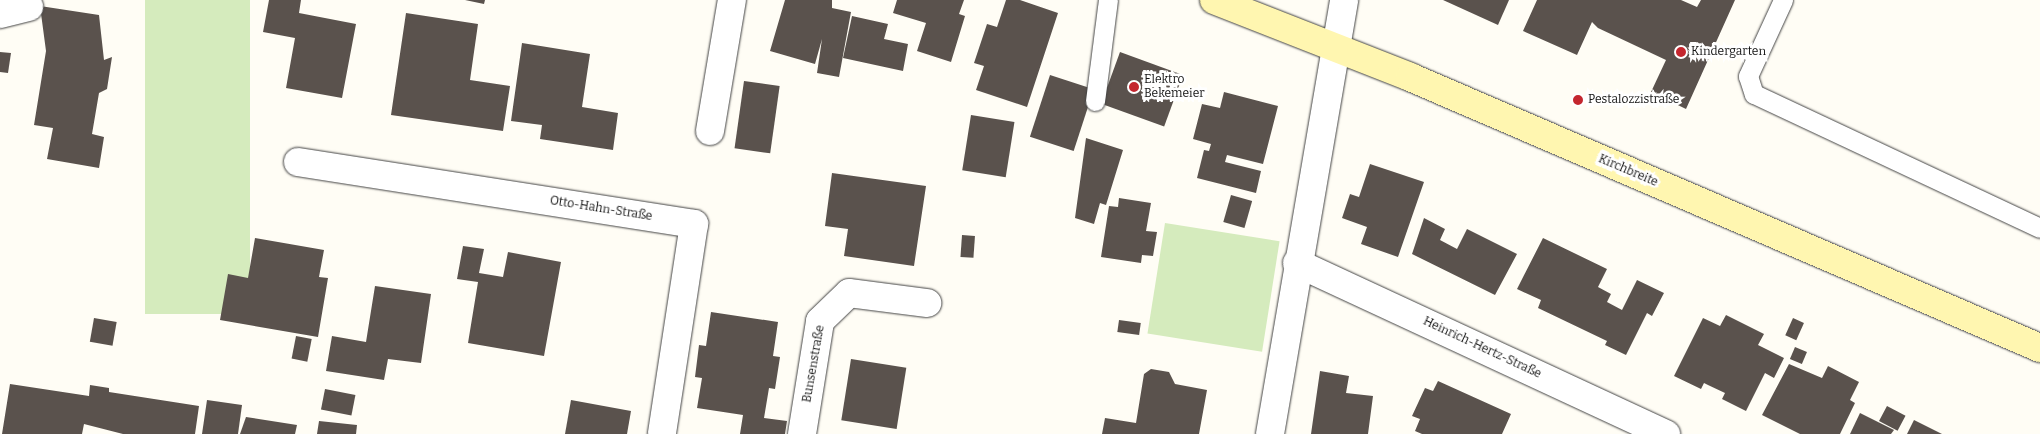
<!DOCTYPE html>
<html>
<head>
<meta charset="utf-8">
<style>
  body { margin:0 }
  #map { position:relative; width:2040px; height:434px; overflow:hidden; background:#fffdf5; font-family:Bitter,serif }
  div>[style] { position:absolute }
  [style*='--x'] { left:calc(var(--x)*1px); top:calc(var(--y)*1px); width:calc(var(--w)*1px); rotate:calc(var(--a)*1deg) }
  .green>* { inset:0; background:#d5ebbd; transform-origin:0 0 }
  .building>* { inset:0; background:#5a524d; transform-origin:0 0 }
  .roads { filter:drop-shadow(0 0 1px #444) drop-shadow(0 0 1px #444) }
  .lane>* { height:19px; margin:-9.5px; padding:0 9.5px; transform-origin:9.5px; border-radius:9.5px; background:#fff }
  .street>* { height:28px; margin:-14px; padding:0 14px; transform-origin:14px; border-radius:14px; background:#fff }
  .secondary>* { height:28px; margin:-14px; padding:0 14px; transform-origin:14px; border-radius:14px; background:#fff6b0 }
  .dots>* { width:14px; height:14px; translate:-50% -50%; box-sizing:border-box; border:2px solid #fff; border-radius:50% }
  span { translate:-50% -50%; white-space:nowrap; text-align:center; line-height:1.15; -webkit-text-stroke:5px #fff; paint-order:stroke }
  .poi-label { font-size:12px; color:#111 }
  .left { translate:0 -50%; text-align:left }
  .street-label { font-size:12px; color:#111 }
</style>
</head>
<body>
<div id="map">
  <div class="green">
    <i style="left:145px;top:0;width:105px;height:314px"></i>
    <i style="left:1165px;top:223px;width:116px;height:112px;rotate:9deg"></i>
  </div>
  <div class="building">
    <i style="clip-path:polygon(269px 0,301px 0,299px 13px,356px 24px,342px 98px,286px 88px,295px 38px,263px 32px)"></i>
    <i style="clip-path:polygon(465px 0,485px 0,484px 4px)"></i>
    <i style="clip-path:polygon(785px 0,832px 0,832px 8px,851px 12px,839px 77px,817px 73px,822px 39px,815px 64px,770px 51px)"></i>
    <i style="clip-path:polygon(897px 0,964px 0,959px 14px,965px 16px,951px 62px,917px 51px,926px 23px,893px 13px)"></i>
    <i style="clip-path:polygon(1006px 0,1020px 0,1058px 13px,1027px 107px,976px 90px,984px 66px,974px 63px,987px 24px,997px 27px)"></i>
    <i style="clip-path:polygon(1443px 0,1509px 0,1498px 25px)"></i>
    <i style="clip-path:polygon(1537px 0,1681px 0,1697px 7px,1701px 0,1735px 0,1686px 109px,1651px 92px,1666px 60px,1598px 28px,1592px 22px,1577px 55px,1523px 31px)"></i>
    <i style="clip-path:polygon(40px 6px,99px 15px,104px 60px,112px 57px,107px 89px,99px 93px,92px 134px,104px 137px,99px 168px,47px 159px,53px 128px,34px 125px,46px 51px)"></i>
    <i style="clip-path:polygon(406px 13px,478px 24px,470px 80px,510px 86px,503px 131px,391px 115px)"></i>
    <i style="clip-path:polygon(852px 16px,888px 24px,884px 39px,908px 44px,903px 71px,843px 58px)"></i>
    <i style="clip-path:polygon(522px 43px,590px 54px,582px 107px,618px 113px,613px 150px,540px 139px,542px 125px,511px 121px)"></i>
    <i style="clip-path:polygon(0 52px,11px 53px,8px 73px,0 72px)"></i>
    <i style="left:1120px;top:52px;width:67px;height:55px;rotate:20deg"></i>
    <i style="left:1050px;top:75px;width:46px;height:65px;rotate:18deg"></i>
    <i style="left:744px;top:81px;width:36px;height:68px;rotate:8deg"></i>
    <i style="clip-path:polygon(1224px 92px,1278px 106px,1263px 164px,1227px 155px,1225px 162px,1261px 171px,1256px 193px,1197px 178px,1204px 150px,1209px 151px,1211px 144px,1193px 139px,1202px 104px,1220px 108px)"></i>
    <i style="left:971px;top:115px;width:44px;height:56px;rotate:9deg"></i>
    <i style="clip-path:polygon(1086px 138px,1123px 150px,1106px 205px,1100px 203px,1094px 224px,1075px 218px)"></i>
    <i style="clip-path:polygon(1370px 164px,1424px 182px,1398px 257px,1361px 244px,1367px 227px,1342px 218px,1350px 194px,1359px 197px)"></i>
    <i style="clip-path:polygon(832px 173px,926px 186px,914px 266px,844px 256px,848px 229px,825px 226px)"></i>
    <i style="left:1231px;top:195px;width:22px;height:28px;rotate:16deg"></i>
    <i style="clip-path:polygon(1119px 198px,1151px 203px,1146px 231px,1157px 232px,1153px 256px,1142px 255px,1141px 263px,1101px 257px,1109px 206px,1118px 207px)"></i>
    <i style="clip-path:polygon(1424px 218px,1445px 229px,1440px 240px,1457px 249px,1467px 229px,1517px 254px,1495px 295px,1412px 254px)"></i>
    <i style="left:962px;top:235px;width:13px;height:22px;rotate:4deg"></i>
    <i style="clip-path:polygon(255px 238px,324px 250px,319px 277px,328px 278px,318px 337px,220px 320px,228px 274px,248px 278px)"></i>
    <i style="clip-path:polygon(1543px 238px,1607px 269px,1598px 287px,1611px 294px,1607px 302px,1622px 310px,1637px 280px,1664px 293px,1652px 316px,1647px 313px,1626px 355px,1605px 345px,1607px 341px,1538px 308px,1541px 300px,1517px 289px)"></i>
    <i style="clip-path:polygon(463px 246px,484px 249px,479px 273px,503px 277px,508px 252px,561px 262px,544px 356px,468px 343px,478px 282px,457px 279px)"></i>
    <i style="clip-path:polygon(375px 286px,431px 294px,421px 363px,388px 359px,384px 380px,326px 371px,332px 336px,366px 342px)"></i>
    <i style="clip-path:polygon(711px 312px,778px 322px,773px 356px,780px 357px,775px 389px,769px 388px,764px 418px,787px 421px,785px 434px,740px 434px,743px 415px,697px 408px,702px 378px,695px 377px,699px 345px,706px 346px)"></i>
    <i style="clip-path:polygon(1726px 315px,1764px 334px,1758px 345px,1784px 358px,1774px 378px,1765px 373px,1746px 411px,1722px 399px,1725px 393px,1708px 385px,1704px 383px,1701px 389px,1674px 376px,1703px 318px,1720px 326px)"></i>
    <i style="left:94px;top:318px;width:23px;height:24px;rotate:10deg"></i>
    <i style="left:1793px;top:318px;width:12px;height:19px;rotate:24deg"></i>
    <i style="left:1119px;top:320px;width:22px;height:12px;rotate:8deg"></i>
    <i style="left:296px;top:336px;width:16px;height:23px;rotate:11deg"></i>
    <i style="left:1795px;top:347px;width:13px;height:13px;rotate:23deg"></i>
    <i style="left:851px;top:359px;width:56px;height:62px;rotate:9deg"></i>
    <i style="clip-path:polygon(1789px 364px,1822px 378px,1828px 366px,1859px 382px,1850px 400px,1855px 403px,1840px 434px,1800px 434px,1762px 415px)"></i>
    <i style="clip-path:polygon(1151px 369px,1169px 372px,1175px 384px,1207px 390px,1199px 434px,1102px 434px,1105px 418px,1136px 423px,1144px 374px)"></i>
    <i style="clip-path:polygon(1320px 371px,1349px 376px,1346px 393px,1373px 396px,1368px 434px,1311px 434px)"></i>
    <i style="clip-path:polygon(1438px 381px,1511px 414px,1502px 434px,1422px 434px,1415px 431px,1420px 419px,1412px 416px,1425px 388px,1433px 391px)"></i>
    <i style="clip-path:polygon(10px 384px,89px 396px,90px 385px,109px 388px,109px 392px,199px 406px,195px 434px,123px 434px,84px 424px,82px 434px,2px 434px)"></i>
    <i style="left:325px;top:389px;width:31px;height:21px;rotate:11deg"></i>
    <i style="clip-path:polygon(207px 400px,242px 405px,238px 434px,202px 434px)"></i>
    <i style="clip-path:polygon(571px 400px,631px 411px,627px 434px,565px 434px)"></i>
    <i style="left:1887px;top:406px;width:21px;height:17px;rotate:28deg"></i>
    <i style="clip-path:polygon(1860px 413px,1894px 430px,1891px 434px,1850px 434px)"></i>
    <i style="clip-path:polygon(246px 417px,297px 425px,295px 434px,240px 434px)"></i>
    <i style="clip-path:polygon(1914px 420px,1942px 434px,1907px 434px)"></i>
    <i style="clip-path:polygon(319px 421px,357px 425px,356px 434px,317px 434px)"></i>
  </div>
  <div class="roads">
    <div class="lane">
      <i style="--x:1783;--y:0;--w:84;--a:114.7"></i>
      <i style="--x:1748;--y:76;--w:19;--a:72"></i>
      <i style="--x:1754;--y:94;--w:316;--a:25.1"></i>
      <i style="--x:1095;--y:101;--w:102;--a:-82.7"></i>
    </div>
    <div class="street">
      <i style="--x:0;--y:14;--w:30;--a:-14"></i>
      <i style="--x:710;--y:131;--w:133;--a:-80.5"></i>
      <i style="--x:298;--y:162;--w:401;--a:8.9"></i>
      <i style="--x:694;--y:224;--w:212;--a:98.7"></i>
      <i style="--x:1297;--y:263;--w:407;--a:24.9"></i>
      <i style="--x:802;--y:434;--w:114;--a:-80.9"></i>
      <i style="--x:820;--y:321;--w:40;--a:-44"></i>
      <i style="--x:849;--y:293;--w:79;--a:7.3"></i>
      <i style="--x:1270;--y:434;--w:440;--a:-80.3"></i>
    </div>
    <div class="secondary">
      <i style="--x:1214;--y:0;--w:211;--a:21.4"></i>
      <i style="--x:1410;--y:77;--w:686;--a:23.28"></i>
    </div>
  </div>
  <div class="dots">
    <i style="left:1681px;top:52px;background:#c4262e"></i>
    <i style="left:1134px;top:87px;background:#c4262e"></i>
    <i style="left:1578px;top:100px;background:#c4262e"></i>
  </div>
  <div class="poi-label">
    <span class="left" style="left:1691px;top:52px">Kindergarten</span>
    <span class="left" style="left:1144px;top:87px">Elektro<br>Bekemeier</span>
    <span class="left" style="left:1588px;top:100px">Pestalozzistraße</span>
  </div>
  <div class="street-label">
    <span style="left:1628px;top:171px;rotate:23deg">Kirchbreite</span>
    <span style="left:601px;top:209px;rotate:9deg">Otto-Hahn-Straße</span>
    <span style="left:1482px;top:348px;rotate:25deg">Heinrich-Hertz-Straße</span>
    <span style="left:814px;top:364px;rotate:-80deg">Bunsenstraße</span>
  </div>
</div>
</body>
</html>
